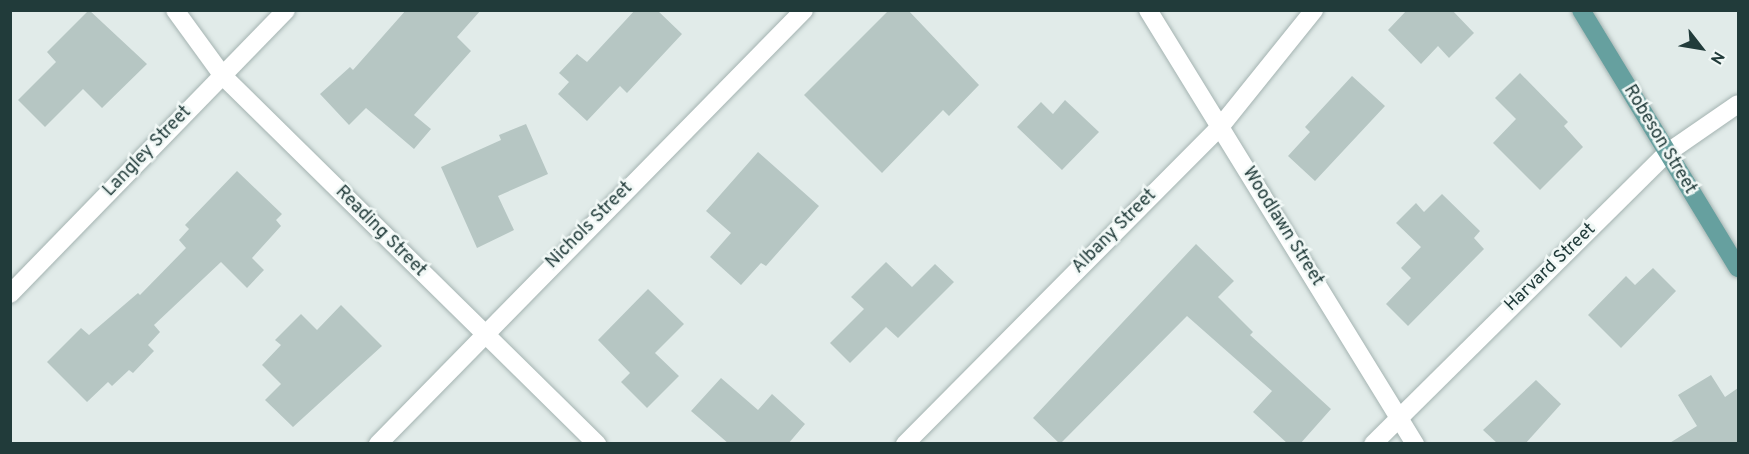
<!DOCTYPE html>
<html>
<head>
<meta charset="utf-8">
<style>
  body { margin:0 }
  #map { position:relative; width:1749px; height:454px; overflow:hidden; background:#e1ebe9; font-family:Overpass,sans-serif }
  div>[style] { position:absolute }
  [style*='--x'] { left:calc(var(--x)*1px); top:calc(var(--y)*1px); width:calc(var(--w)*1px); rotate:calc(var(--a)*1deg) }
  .building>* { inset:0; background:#b6c6c3 }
  .roads { filter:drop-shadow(0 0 2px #a4b3b1) drop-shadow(0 0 2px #a4b3b1) }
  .minor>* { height:18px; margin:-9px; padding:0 9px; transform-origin:9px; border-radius:9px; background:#fff }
  .major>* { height:18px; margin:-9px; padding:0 9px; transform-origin:9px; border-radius:9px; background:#66a09f }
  span { translate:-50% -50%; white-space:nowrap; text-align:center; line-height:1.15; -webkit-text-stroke:5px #f1f8f6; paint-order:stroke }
  .street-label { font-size:18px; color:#213b3a }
  .frame { position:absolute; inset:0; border:12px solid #213b3a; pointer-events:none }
  .north { position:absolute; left:1671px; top:18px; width:60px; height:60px; -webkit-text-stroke:4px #f1f8f6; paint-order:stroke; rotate:121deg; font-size:16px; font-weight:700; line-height:24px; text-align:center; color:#213b3a }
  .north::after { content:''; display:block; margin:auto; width:21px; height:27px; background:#213b3a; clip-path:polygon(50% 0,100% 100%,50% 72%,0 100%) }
</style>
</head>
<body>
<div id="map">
  <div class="building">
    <i style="clip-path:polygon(89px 10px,147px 64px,102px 108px,83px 89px,45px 127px,18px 100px,56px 62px,47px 52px)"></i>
    <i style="clip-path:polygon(406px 10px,481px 10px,457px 37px,471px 51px,414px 115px,431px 129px,414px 149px,366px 108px,349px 125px,320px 94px,350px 67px,353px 70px)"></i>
    <i style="clip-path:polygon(635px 10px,657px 10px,682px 34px,627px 93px,620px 86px,587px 121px,558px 94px,569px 82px,559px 73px,577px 54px,587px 62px)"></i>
    <i style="clip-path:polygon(889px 10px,908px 10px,979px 85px,949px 116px,943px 110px,882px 173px,804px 95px)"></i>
    <i style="clip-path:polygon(1407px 10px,1452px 10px,1474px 33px,1449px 58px,1438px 46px,1421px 64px,1388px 30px)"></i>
    <i style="clip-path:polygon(1520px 73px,1568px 122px,1564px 126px,1583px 147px,1540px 190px,1493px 143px,1516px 119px,1495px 98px)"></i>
    <i style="clip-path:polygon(1352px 76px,1385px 106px,1315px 181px,1288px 156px,1310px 132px,1305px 127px)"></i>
    <i style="clip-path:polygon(1065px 100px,1099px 132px,1062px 170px,1017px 127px,1041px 102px,1053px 114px)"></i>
    <i style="clip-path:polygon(526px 124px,548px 174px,498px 196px,514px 230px,477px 248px,441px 167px,501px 140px,499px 135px)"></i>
    <i style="clip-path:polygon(758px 152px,819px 206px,766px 266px,761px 263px,741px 285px,710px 257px,731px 233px,706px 211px)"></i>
    <i style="clip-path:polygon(237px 171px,282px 214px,276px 220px,281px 226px,252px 258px,264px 270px,247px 288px,221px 262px,154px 325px,160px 332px,148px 345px,154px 351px,133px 373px,129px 370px,112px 386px,108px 382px,87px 402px,47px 362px,81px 328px,89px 335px,138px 293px,140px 295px,186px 248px,179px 240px,189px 229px,185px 225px)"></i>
    <i style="clip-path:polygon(1442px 194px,1480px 231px,1474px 238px,1484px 249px,1408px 326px,1386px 304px,1411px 278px,1401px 268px,1421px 247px,1396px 223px,1416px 203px,1424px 212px)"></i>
    <i style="clip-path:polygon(1196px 244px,1234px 281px,1218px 297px,1253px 332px,1250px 335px,1331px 409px,1300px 444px,1288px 444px,1253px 412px,1272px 391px,1187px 316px,1060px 444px,1033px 418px)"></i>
    <i style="clip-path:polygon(886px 262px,912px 287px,935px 264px,954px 282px,898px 338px,886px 327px,850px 363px,830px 343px,864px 309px,851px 297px)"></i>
    <i style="clip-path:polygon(1653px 268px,1676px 291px,1621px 348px,1588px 315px,1626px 276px,1635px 285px)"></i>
    <i style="clip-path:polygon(648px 289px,684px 324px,655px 353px,679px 376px,647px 408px,621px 382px,630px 373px,598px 340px)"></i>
    <i style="clip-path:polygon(341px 305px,382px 346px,293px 427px,265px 400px,281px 384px,262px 365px,281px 345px,275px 340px,301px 314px,317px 330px)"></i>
    <i style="clip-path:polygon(1711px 375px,1725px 397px,1738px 388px,1738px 444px,1668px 444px,1697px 426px,1678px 395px)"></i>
    <i style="clip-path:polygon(721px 378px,758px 410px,772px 394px,805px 424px,788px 444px,729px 444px,691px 411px)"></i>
    <i style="clip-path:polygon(1536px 380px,1561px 404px,1525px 444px,1498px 444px,1483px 430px)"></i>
  </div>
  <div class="roads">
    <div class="minor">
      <i style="--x:175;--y:10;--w:82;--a:54"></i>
      <i style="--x:223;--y:76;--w:525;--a:44.54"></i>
      <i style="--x:1148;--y:10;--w:510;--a:58.4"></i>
      <i style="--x:10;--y:294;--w:396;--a:-45.8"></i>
      <i style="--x:378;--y:444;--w:608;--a:-45.53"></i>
      <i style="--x:905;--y:444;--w:447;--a:-45.2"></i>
      <i style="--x:1220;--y:127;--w:150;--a:-51.2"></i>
      <i style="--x:1373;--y:444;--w:414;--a:-44.7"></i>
      <i style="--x:1667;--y:153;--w:86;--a:-34.6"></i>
    </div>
    <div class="major">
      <i style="--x:1581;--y:10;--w:302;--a:58.7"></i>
    </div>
  </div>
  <div class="street-label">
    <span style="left:1659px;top:140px;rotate:59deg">Robeson Street</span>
    <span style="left:148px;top:152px;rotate:-46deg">Langley Street</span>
    <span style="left:590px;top:226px;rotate:-45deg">Nichols Street</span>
    <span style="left:1282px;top:227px;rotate:58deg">Woodlawn Street</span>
    <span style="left:380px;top:232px;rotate:45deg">Reading Street</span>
    <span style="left:1115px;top:232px;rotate:-45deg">Albany Street</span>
    <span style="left:1551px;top:268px;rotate:-44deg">Harvard Street</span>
  </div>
  <div class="frame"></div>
  <div class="north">N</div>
</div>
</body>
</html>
